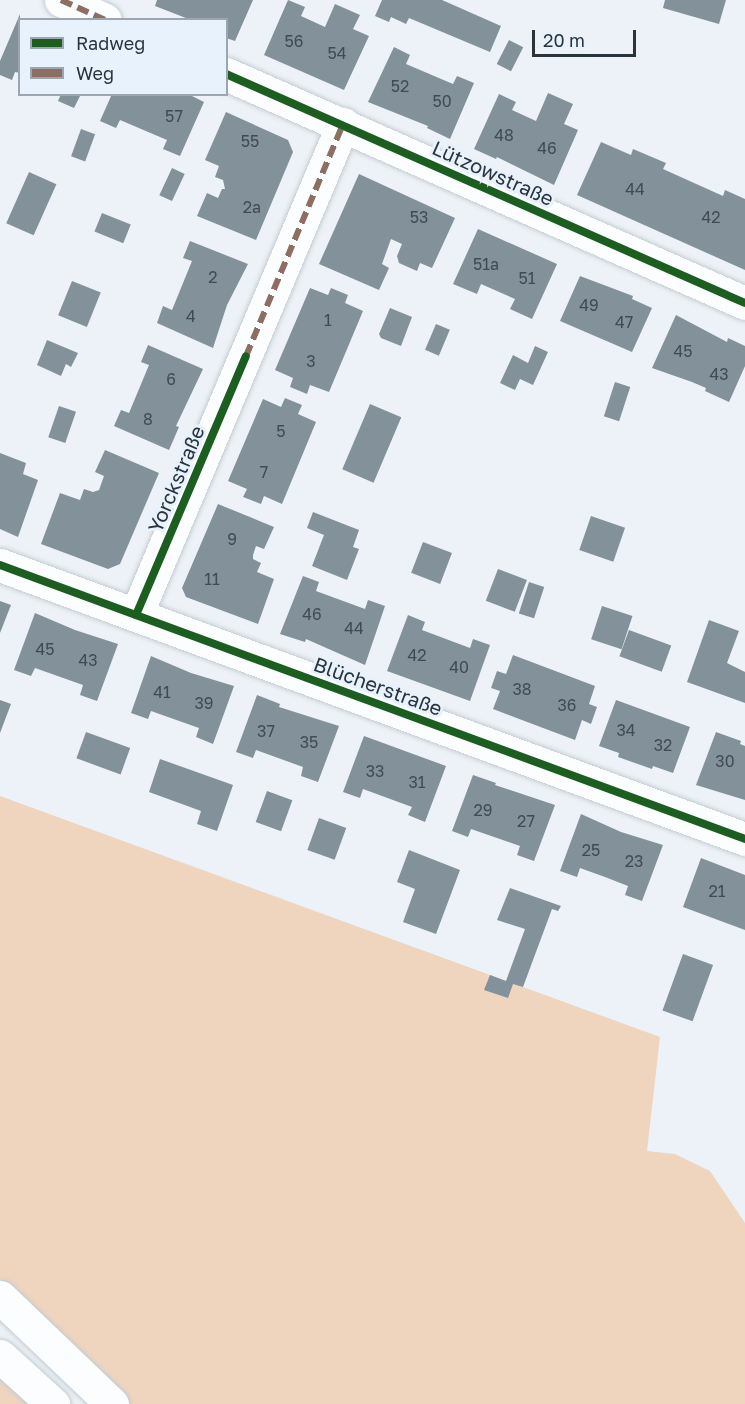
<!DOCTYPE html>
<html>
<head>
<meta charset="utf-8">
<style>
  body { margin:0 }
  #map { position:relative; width:745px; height:1404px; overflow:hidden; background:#ecf2f7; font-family:"Golos Text",sans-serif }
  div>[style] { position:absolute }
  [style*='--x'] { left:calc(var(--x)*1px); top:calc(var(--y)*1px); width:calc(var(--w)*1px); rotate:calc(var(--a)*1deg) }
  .green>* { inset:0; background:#efd5be }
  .building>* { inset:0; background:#83919b; transform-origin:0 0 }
  .roads { filter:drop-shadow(0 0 2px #c4ccd2) drop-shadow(0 0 2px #c4ccd2) }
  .minor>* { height:33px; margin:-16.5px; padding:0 16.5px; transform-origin:16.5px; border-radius:16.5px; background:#fcfdfe }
  .quiet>* { height:6px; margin-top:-3px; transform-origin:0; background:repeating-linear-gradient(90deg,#8d6e63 0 12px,transparent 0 18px) }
  .cycleway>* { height:8px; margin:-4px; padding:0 4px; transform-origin:4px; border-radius:4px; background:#1b5e20 }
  span { translate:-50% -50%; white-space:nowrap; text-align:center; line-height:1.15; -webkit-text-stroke:6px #e7f2fc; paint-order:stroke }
  .number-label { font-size:16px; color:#404b54 }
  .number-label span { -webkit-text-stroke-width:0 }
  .street-label { font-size:20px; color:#29343d }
  .legend { position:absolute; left:18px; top:18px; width:210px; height:78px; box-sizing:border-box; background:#e7f2fc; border:2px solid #9ba6b0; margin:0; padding:8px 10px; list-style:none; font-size:18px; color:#29343d }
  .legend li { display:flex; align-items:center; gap:12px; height:30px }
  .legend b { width:30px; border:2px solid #9ba6b0 }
  .scale { position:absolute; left:532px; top:30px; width:104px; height:27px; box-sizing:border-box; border:3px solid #29343d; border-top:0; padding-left:8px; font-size:18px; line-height:21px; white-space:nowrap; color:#29343d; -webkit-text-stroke:4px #e7f2fc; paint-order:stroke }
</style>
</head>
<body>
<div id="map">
  <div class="green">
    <i style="clip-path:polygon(0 796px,660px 1037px,647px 1151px,675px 1154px,710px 1171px,745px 1223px,745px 1404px,125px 1404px,0 1279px)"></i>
    <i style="clip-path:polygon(0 1371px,36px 1404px,0 1404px)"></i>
  </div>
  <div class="building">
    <i style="clip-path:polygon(157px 0,253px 0,235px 41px,226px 38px,226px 20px,191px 20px,155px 6px)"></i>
    <i style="clip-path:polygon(288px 0,305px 7px,301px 16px,325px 27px,335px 4px,360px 15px,353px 29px,369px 36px,344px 90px,264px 55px)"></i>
    <i style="clip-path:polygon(382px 0,442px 0,501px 26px,490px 52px,409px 18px,406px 24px,391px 17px,389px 22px,375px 16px)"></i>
    <i style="clip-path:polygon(665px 0,726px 0,719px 24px,663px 8px)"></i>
    <i style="clip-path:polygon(20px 14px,20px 18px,24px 19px,20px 20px,20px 73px,15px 72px,12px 80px,0 75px,0 61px)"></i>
    <i style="left:509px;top:40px;width:16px;height:27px;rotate:27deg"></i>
    <i style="clip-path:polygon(394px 47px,410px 55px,406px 64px,453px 84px,457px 76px,474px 83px,450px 139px,427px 128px,428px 126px,368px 102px)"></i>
    <i style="clip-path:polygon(548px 93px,573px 104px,564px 124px,578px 130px,554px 185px,497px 157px,496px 159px,474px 149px,499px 94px,516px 102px,512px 110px,536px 121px)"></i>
    <i style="clip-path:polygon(61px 94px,81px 94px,74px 108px,58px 101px)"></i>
    <i style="clip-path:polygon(112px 94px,188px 94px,204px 102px,180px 156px,163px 149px,167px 140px,120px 120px,116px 128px,100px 121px)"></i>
    <i style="clip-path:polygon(226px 112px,288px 140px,293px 152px,256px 240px,197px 216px,207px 193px,218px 198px,222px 189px,225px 189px,223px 180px,215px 177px,219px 166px,205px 160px)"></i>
    <i style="left:81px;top:129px;width:15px;height:29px;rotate:20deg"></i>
    <i style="clip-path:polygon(601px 142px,631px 155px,633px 149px,666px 163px,663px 169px,723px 196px,725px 190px,745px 199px,745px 270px,577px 195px)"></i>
    <i style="left:172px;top:168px;width:14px;height:30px;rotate:25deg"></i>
    <i style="left:29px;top:172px;width:30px;height:56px;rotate:24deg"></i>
    <i style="clip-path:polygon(359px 174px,455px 218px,432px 268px,420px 263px,417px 271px,399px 263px,397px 256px,402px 244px,391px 239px,382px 264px,389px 268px,379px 290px,319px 264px)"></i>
    <i style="left:102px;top:213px;width:31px;height:20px;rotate:22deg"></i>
    <i style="clip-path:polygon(478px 229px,557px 264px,532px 319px,510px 309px,515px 299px,481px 284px,477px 294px,453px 284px)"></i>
    <i style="clip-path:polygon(190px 241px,248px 264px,227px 305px,213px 348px,157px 323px,163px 306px,172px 310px,192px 261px,183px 258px)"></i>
    <i style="clip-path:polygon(580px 276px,633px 296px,632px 299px,652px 308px,632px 352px,560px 321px)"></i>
    <i style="left:72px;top:281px;width:31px;height:37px;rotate:22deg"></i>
    <i style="clip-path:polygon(310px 288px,328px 295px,331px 288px,348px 295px,345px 303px,363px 311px,329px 392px,310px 385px,307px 394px,290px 387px,293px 378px,275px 370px)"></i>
    <i style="clip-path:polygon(390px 308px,412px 317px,401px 346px,381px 338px,379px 334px)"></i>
    <i style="clip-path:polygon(676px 315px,727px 342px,728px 338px,745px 346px,745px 366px,729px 402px,705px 391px,706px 388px,692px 382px,652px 368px)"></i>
    <i style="left:436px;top:324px;width:15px;height:28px;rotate:23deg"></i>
    <i style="clip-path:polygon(47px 340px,78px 353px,71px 367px,66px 364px,61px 376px,37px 365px)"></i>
    <i style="clip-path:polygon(148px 345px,203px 369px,176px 426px,179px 427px,169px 450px,114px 426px,121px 410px,129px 413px,149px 365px,141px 362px)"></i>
    <i style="clip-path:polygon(535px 346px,548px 352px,533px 385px,520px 379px,515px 390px,500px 383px,513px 355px,528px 363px)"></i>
    <i style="left:615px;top:382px;width:16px;height:36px;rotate:18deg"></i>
    <i style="clip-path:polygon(285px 398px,302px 405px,298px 414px,316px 422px,282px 504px,264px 496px,261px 504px,243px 497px,247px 489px,228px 481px,263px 399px,281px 407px)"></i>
    <i style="left:370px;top:404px;width:34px;height:71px;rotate:23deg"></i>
    <i style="left:59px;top:406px;width:18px;height:33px;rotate:19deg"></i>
    <i style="clip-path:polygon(105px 450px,159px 473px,120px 564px,108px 569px,41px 544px,60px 493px,80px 500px,84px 489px,93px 492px,99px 490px,104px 476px,95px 472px)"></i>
    <i style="clip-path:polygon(0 453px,26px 463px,23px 474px,38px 480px,18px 537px,0 529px)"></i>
    <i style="clip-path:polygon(218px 504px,274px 527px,264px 549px,256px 546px,253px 555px,253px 559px,261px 563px,257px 572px,274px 579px,258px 624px,186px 597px,182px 588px)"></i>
    <i style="clip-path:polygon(313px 512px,359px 530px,353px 547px,359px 549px,347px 580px,312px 566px,324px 535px,307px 528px)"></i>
    <i style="left:591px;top:516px;width:36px;height:36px;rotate:19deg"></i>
    <i style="left:423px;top:542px;width:31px;height:33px;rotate:21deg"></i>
    <i style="left:498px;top:569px;width:31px;height:34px;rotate:21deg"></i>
    <i style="clip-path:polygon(303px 576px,319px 582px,316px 591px,365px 609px,368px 600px,385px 606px,365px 665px,306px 639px,305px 642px,280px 634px)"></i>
    <i style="left:529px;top:582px;width:16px;height:33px;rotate:18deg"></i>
    <i style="clip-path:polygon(0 601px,11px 605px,0 633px)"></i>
    <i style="left:602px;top:606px;width:32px;height:35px;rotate:18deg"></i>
    <i style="clip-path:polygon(35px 613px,75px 630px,118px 644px,97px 701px,80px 695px,83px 685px,35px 668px,31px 676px,14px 670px)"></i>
    <i style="clip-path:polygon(408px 615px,425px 622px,422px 630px,470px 648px,473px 639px,490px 645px,470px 701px,387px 671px)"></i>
    <i style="clip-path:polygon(709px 620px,739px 631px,727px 663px,745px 672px,745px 703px,687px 682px)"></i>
    <i style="left:629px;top:630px;width:45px;height:28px;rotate:20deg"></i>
    <i style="clip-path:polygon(513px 655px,595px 686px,589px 704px,597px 707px,591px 724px,582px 720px,575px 740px,493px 709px,500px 691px,491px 688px,497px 671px,506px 674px)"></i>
    <i style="clip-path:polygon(151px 656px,191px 673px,234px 686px,213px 744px,196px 737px,199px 728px,151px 711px,148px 719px,131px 713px)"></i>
    <i style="clip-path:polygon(257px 695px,280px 704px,279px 707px,339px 726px,318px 782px,301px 776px,303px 767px,256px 750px,253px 758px,236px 752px)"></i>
    <i style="clip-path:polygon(0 700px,11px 704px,0 733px)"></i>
    <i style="clip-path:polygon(616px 700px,690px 727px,673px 773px,653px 766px,652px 769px,618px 757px,619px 753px,599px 746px)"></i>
    <i style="left:86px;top:732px;width:47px;height:28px;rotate:20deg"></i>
    <i style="clip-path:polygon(716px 732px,741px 741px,740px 744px,745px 746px,745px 800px,696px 785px)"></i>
    <i style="clip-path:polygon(364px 736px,446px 766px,425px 822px,408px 815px,412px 807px,363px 789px,360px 798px,343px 792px)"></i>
    <i style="clip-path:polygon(160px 759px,233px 785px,217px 831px,197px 824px,201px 811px,149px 792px)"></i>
    <i style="clip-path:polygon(473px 775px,496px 783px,495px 785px,555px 805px,534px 861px,517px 855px,520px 846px,471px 829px,468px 837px,452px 831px)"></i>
    <i style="left:267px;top:791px;width:27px;height:33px;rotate:20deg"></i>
    <i style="clip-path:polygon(581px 814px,621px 832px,663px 845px,642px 901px,625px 895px,628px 886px,605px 877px,580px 868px,577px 877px,560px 871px)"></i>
    <i style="left:319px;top:818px;width:29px;height:34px;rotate:20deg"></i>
    <i style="clip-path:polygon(409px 850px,460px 870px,436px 934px,403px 922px,415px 889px,397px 882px)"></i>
    <i style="clip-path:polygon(701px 858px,745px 875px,745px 930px,683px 907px)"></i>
    <i style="clip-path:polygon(510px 888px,561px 906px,558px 911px,552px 909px,523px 987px,513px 984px,508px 998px,484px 990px,490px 975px,506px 981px,525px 929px,497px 920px)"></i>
    <i style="left:683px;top:954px;width:32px;height:60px;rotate:20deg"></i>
  </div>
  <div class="roads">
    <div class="minor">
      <i style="--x:61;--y:0;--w:48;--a:24.4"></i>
      <i style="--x:226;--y:74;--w:567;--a:23.81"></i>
      <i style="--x:0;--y:565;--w:794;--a:20.19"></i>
      <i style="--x:136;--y:615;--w:533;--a:-67.14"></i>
      <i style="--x:0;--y:1297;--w:155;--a:43.7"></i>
      <i style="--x:0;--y:1356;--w:72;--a:42.2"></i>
    </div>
  </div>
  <div class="quiet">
    <i style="--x:61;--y:0;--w:48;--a:24.4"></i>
    <i style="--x:246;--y:356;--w:251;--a:-67.3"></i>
  </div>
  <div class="cycleway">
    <i style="--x:226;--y:74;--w:567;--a:23.81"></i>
    <i style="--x:0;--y:565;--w:794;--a:20.19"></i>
    <i style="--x:136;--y:615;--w:281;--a:-67"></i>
  </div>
  <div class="number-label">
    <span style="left:294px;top:41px">56</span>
    <span style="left:337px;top:53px">54</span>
    <span style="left:400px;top:86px">52</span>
    <span style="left:442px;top:101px">50</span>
    <span style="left:174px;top:116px">57</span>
    <span style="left:504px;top:135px">48</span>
    <span style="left:250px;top:141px">55</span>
    <span style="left:547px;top:148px">46</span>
    <span style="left:635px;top:189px">44</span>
    <span style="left:252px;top:207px">2a</span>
    <span style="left:419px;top:217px">53</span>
    <span style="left:711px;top:217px">42</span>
    <span style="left:486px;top:264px">51a</span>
    <span style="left:213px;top:277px">2</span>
    <span style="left:527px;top:278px">51</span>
    <span style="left:589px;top:305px">49</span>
    <span style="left:191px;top:316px">4</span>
    <span style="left:328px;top:320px">1</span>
    <span style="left:624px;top:322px">47</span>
    <span style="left:683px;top:351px">45</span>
    <span style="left:311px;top:361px">3</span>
    <span style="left:719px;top:374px">43</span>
    <span style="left:171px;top:379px">6</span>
    <span style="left:148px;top:419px">8</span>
    <span style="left:281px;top:431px">5</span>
    <span style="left:264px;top:472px">7</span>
    <span style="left:232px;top:539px">9</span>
    <span style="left:212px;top:579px">11</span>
    <span style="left:312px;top:614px">46</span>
    <span style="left:354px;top:628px">44</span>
    <span style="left:45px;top:649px">45</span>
    <span style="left:417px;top:655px">42</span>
    <span style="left:88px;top:660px">43</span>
    <span style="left:459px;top:667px">40</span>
    <span style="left:522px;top:689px">38</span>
    <span style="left:162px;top:692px">41</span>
    <span style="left:204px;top:703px">39</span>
    <span style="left:567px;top:705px">36</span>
    <span style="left:626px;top:730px">34</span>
    <span style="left:266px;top:731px">37</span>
    <span style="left:309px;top:742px">35</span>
    <span style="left:663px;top:745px">32</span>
    <span style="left:725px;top:761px">30</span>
    <span style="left:375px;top:771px">33</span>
    <span style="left:417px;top:782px">31</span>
    <span style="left:483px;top:810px">29</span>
    <span style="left:526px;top:821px">27</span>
    <span style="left:591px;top:850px">25</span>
    <span style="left:634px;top:861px">23</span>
    <span style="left:717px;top:891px">21</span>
  </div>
  <div class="street-label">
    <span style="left:493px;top:173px;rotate:24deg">Lützowstraße</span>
    <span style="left:176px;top:479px;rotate:-67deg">Yorckstraße</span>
    <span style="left:378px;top:686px;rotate:20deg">Blücherstraße</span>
  </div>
  <ul class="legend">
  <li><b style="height:8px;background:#1b5e20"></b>Radweg</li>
  <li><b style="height:8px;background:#8d6e63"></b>Weg</li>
  </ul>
  <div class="scale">20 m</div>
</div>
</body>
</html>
